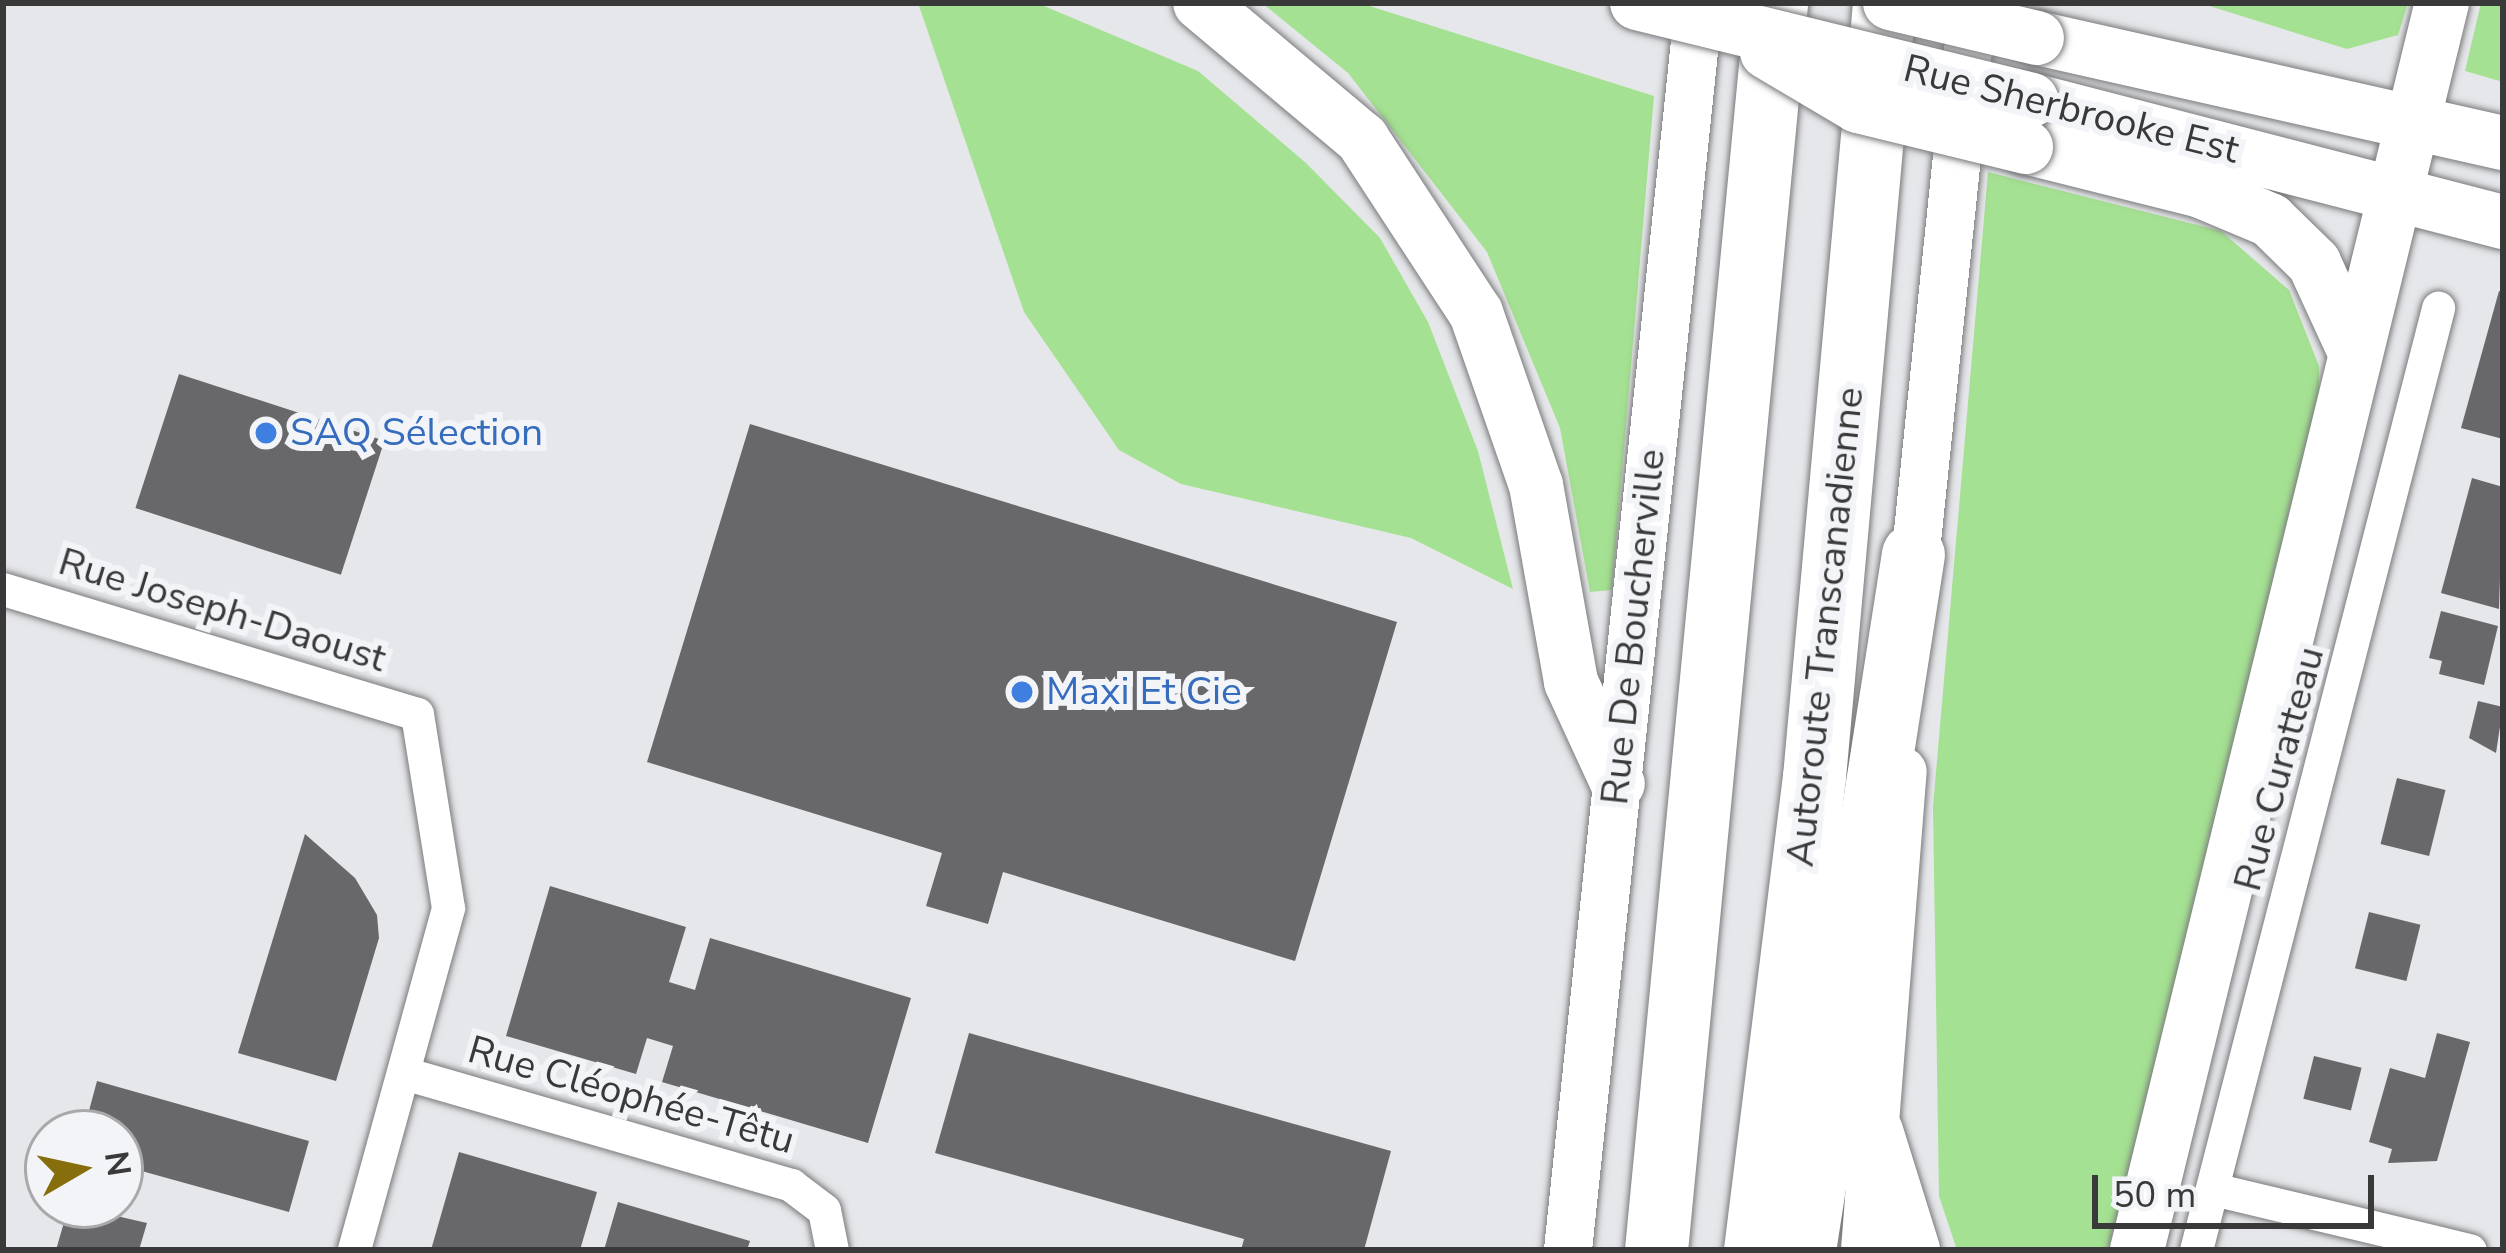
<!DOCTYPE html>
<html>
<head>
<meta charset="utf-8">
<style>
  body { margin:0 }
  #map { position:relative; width:2506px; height:1253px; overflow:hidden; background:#e6e7ea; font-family:"Nunito Sans",sans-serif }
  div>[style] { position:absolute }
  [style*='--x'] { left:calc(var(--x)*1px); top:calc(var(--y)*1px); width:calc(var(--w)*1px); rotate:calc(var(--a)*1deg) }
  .green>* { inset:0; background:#a5e192 }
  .building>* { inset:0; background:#68686b; transform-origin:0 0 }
  .roads { filter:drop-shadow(0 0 3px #7a7b7d) drop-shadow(0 0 3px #7a7b7d) }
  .minor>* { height:33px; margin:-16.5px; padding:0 16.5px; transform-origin:16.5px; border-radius:16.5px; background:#fff }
  .secondary>* { height:48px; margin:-24px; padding:0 24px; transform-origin:24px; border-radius:24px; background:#fff }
  .primary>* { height:54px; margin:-27px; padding:0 27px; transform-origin:27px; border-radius:27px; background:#fff }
  .motorway>* { height:63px; margin:-31.5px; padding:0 31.5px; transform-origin:31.5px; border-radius:31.5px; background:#fff }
  .bridges { filter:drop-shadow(0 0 3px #7a7b7d) drop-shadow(0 0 3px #7a7b7d) }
  .primary-bridge>* { height:54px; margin:-27px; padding:0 27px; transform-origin:27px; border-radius:27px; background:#fff }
  .dots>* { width:33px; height:33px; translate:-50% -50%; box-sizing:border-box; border:6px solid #f3f4f7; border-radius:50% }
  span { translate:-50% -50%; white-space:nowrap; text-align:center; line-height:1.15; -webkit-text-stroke:12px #f3f4f7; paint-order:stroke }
  .street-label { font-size:39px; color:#39393a }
  .shop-label { font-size:39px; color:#366cbe }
  .left { translate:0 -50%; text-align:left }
  .frame { position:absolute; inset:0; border:6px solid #39393a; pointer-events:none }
  .north { position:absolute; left:24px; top:1109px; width:120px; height:120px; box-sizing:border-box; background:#f3f4f7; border:3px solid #a9a9ab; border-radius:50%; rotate:81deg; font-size:33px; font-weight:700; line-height:48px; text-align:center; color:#39393a }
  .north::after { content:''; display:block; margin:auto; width:42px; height:54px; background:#856e0b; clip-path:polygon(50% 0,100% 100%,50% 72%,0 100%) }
  .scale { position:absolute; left:2092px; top:1175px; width:282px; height:54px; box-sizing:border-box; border:6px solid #39393a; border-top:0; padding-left:15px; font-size:36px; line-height:42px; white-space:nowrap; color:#39393a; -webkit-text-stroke:9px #f3f4f7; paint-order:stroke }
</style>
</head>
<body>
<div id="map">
  <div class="green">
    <i style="clip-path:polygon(918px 3px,1037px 3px,1198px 71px,1306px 163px,1380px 238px,1428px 322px,1478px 451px,1513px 589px,1411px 538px,1181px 484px,1119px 450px,1024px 312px)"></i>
    <i style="clip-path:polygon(1262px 3px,1360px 3px,1654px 96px,1612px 590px,1590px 592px,1560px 428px,1487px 252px,1348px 73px)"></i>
    <i style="clip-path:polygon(2200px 3px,2408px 3px,2398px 35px,2347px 49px)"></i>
    <i style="clip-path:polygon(2481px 3px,2503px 3px,2503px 82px,2465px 71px)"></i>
    <i style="clip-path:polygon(1988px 172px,2221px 231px,2289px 290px,2319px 366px,2319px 410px,2115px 1250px,1957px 1250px,1939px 1196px,1933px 807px)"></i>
  </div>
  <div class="building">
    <i style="clip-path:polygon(2499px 291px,2503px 292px,2503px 439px,2461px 428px)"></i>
    <i style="left:179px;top:374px;width:216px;height:141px;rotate:18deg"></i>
    <i style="clip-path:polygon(750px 424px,1397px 622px,1295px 961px,1003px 872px,988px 924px,926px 906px,942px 853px,647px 762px)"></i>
    <i style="clip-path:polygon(2472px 478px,2503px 487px,2499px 609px,2441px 593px)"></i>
    <i style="clip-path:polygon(2441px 611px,2498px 626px,2484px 685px,2439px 674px,2442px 661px,2429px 658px)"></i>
    <i style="clip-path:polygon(2478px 701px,2503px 707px,2496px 753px,2469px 738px)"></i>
    <i style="left:2397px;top:778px;width:50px;height:68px;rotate:14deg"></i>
    <i style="clip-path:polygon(305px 834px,355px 878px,377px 915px,379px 938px,336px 1081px,238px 1053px)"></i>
    <i style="clip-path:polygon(550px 886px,686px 927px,669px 982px,695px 990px,710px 938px,911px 998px,868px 1143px,662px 1082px,673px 1046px,647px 1038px,636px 1074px,506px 1036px)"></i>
    <i style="left:2369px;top:912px;width:53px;height:58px;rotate:14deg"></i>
    <i style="clip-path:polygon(969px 1033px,1391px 1151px,1364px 1250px,1241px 1250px,1244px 1239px,935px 1153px)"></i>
    <i style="clip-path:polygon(2437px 1033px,2470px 1042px,2437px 1161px,2388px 1163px,2392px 1149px,2369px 1142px,2390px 1068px,2425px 1078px)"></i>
    <i style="left:2314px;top:1056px;width:49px;height:44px;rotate:14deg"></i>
    <i style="clip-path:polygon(97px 1081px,309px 1141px,289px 1212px,120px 1165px,120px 1133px,83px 1133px)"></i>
    <i style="clip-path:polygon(459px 1152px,597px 1192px,580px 1250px,431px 1250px)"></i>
    <i style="clip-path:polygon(618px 1202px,750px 1241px,747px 1250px,604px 1250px)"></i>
    <i style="clip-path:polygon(69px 1205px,147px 1223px,139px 1250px,56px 1250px)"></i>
  </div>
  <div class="roads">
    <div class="minor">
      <i style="--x:3;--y:589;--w:432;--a:16.8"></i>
      <i style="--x:417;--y:714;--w:196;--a:80.9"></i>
      <i style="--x:448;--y:908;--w:355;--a:105.4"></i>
      <i style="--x:407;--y:1074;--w:400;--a:16.1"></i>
      <i style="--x:791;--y:1185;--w:41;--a:37.1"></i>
      <i style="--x:824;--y:1210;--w:41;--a:78.7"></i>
      <i style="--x:2213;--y:1189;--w:264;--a:13.4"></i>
      <i style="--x:2196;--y:1250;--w:973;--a:-75.59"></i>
    </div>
    <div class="secondary">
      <i style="--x:1912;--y:589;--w:589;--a:-84.06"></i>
      <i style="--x:1568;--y:1250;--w:1254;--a:-84"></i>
      <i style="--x:1865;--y:1250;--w:480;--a:-85.5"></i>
    </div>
    <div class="primary">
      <i style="--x:1200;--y:3;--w:212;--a:40"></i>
      <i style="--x:1362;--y:139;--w:208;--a:56.8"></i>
      <i style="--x:1476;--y:313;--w:182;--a:70.8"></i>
      <i style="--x:1536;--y:485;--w:200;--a:79.9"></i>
      <i style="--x:1571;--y:682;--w:112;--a:65.3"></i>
      <i style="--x:2037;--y:38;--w:478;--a:12.7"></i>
      <i style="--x:2031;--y:100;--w:488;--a:14.5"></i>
      <i style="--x:2026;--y:147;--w:180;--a:14.1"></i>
      <i style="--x:2201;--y:191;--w:75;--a:22.8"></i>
      <i style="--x:2270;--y:220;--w:62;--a:44.3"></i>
      <i style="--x:2314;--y:263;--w:96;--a:65.3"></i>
      <i style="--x:1876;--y:1131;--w:125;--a:72.7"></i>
      <i style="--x:2137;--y:1250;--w:1284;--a:-76.26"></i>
    </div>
    <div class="motorway">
      <i style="--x:1656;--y:1250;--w:1253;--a:-84.5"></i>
      <i style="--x:1755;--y:1250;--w:477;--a:-82.9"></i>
      <i style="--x:1814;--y:777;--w:777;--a:-84.83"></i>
      <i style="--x:1804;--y:1250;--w:704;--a:-81.1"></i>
    </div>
  </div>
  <div class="bridges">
    <div class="primary-bridge">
      <i style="--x:1637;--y:3;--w:406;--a:13.8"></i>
      <i style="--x:1890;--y:3;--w:151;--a:13.4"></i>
      <i style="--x:1767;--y:52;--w:106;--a:30.7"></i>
      <i style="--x:1858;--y:106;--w:173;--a:13.7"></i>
    </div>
  </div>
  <div class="dots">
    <i style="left:266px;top:433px;background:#3f7fe0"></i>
    <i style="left:1022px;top:692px;background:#3f7fe0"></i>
  </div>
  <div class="street-label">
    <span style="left:2071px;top:110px;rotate:14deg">Rue Sherbrooke Est</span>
    <span style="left:222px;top:611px;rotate:17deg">Rue Joseph-Daoust</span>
    <span style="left:1634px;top:627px;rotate:-84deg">Rue De Boucherville</span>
    <span style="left:1826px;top:627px;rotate:-84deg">Autoroute Transcanadienne</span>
    <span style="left:2280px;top:769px;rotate:-75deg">Rue Curatteau</span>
    <span style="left:631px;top:1096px;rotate:16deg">Rue Cléophée-Têtu</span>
  </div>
  <div class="shop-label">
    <span class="left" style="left:290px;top:433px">SAQ Sélection</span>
    <span class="left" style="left:1046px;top:692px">Maxi Et Cie</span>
  </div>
  <div class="frame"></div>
  <div class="north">N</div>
  <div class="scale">50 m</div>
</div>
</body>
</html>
